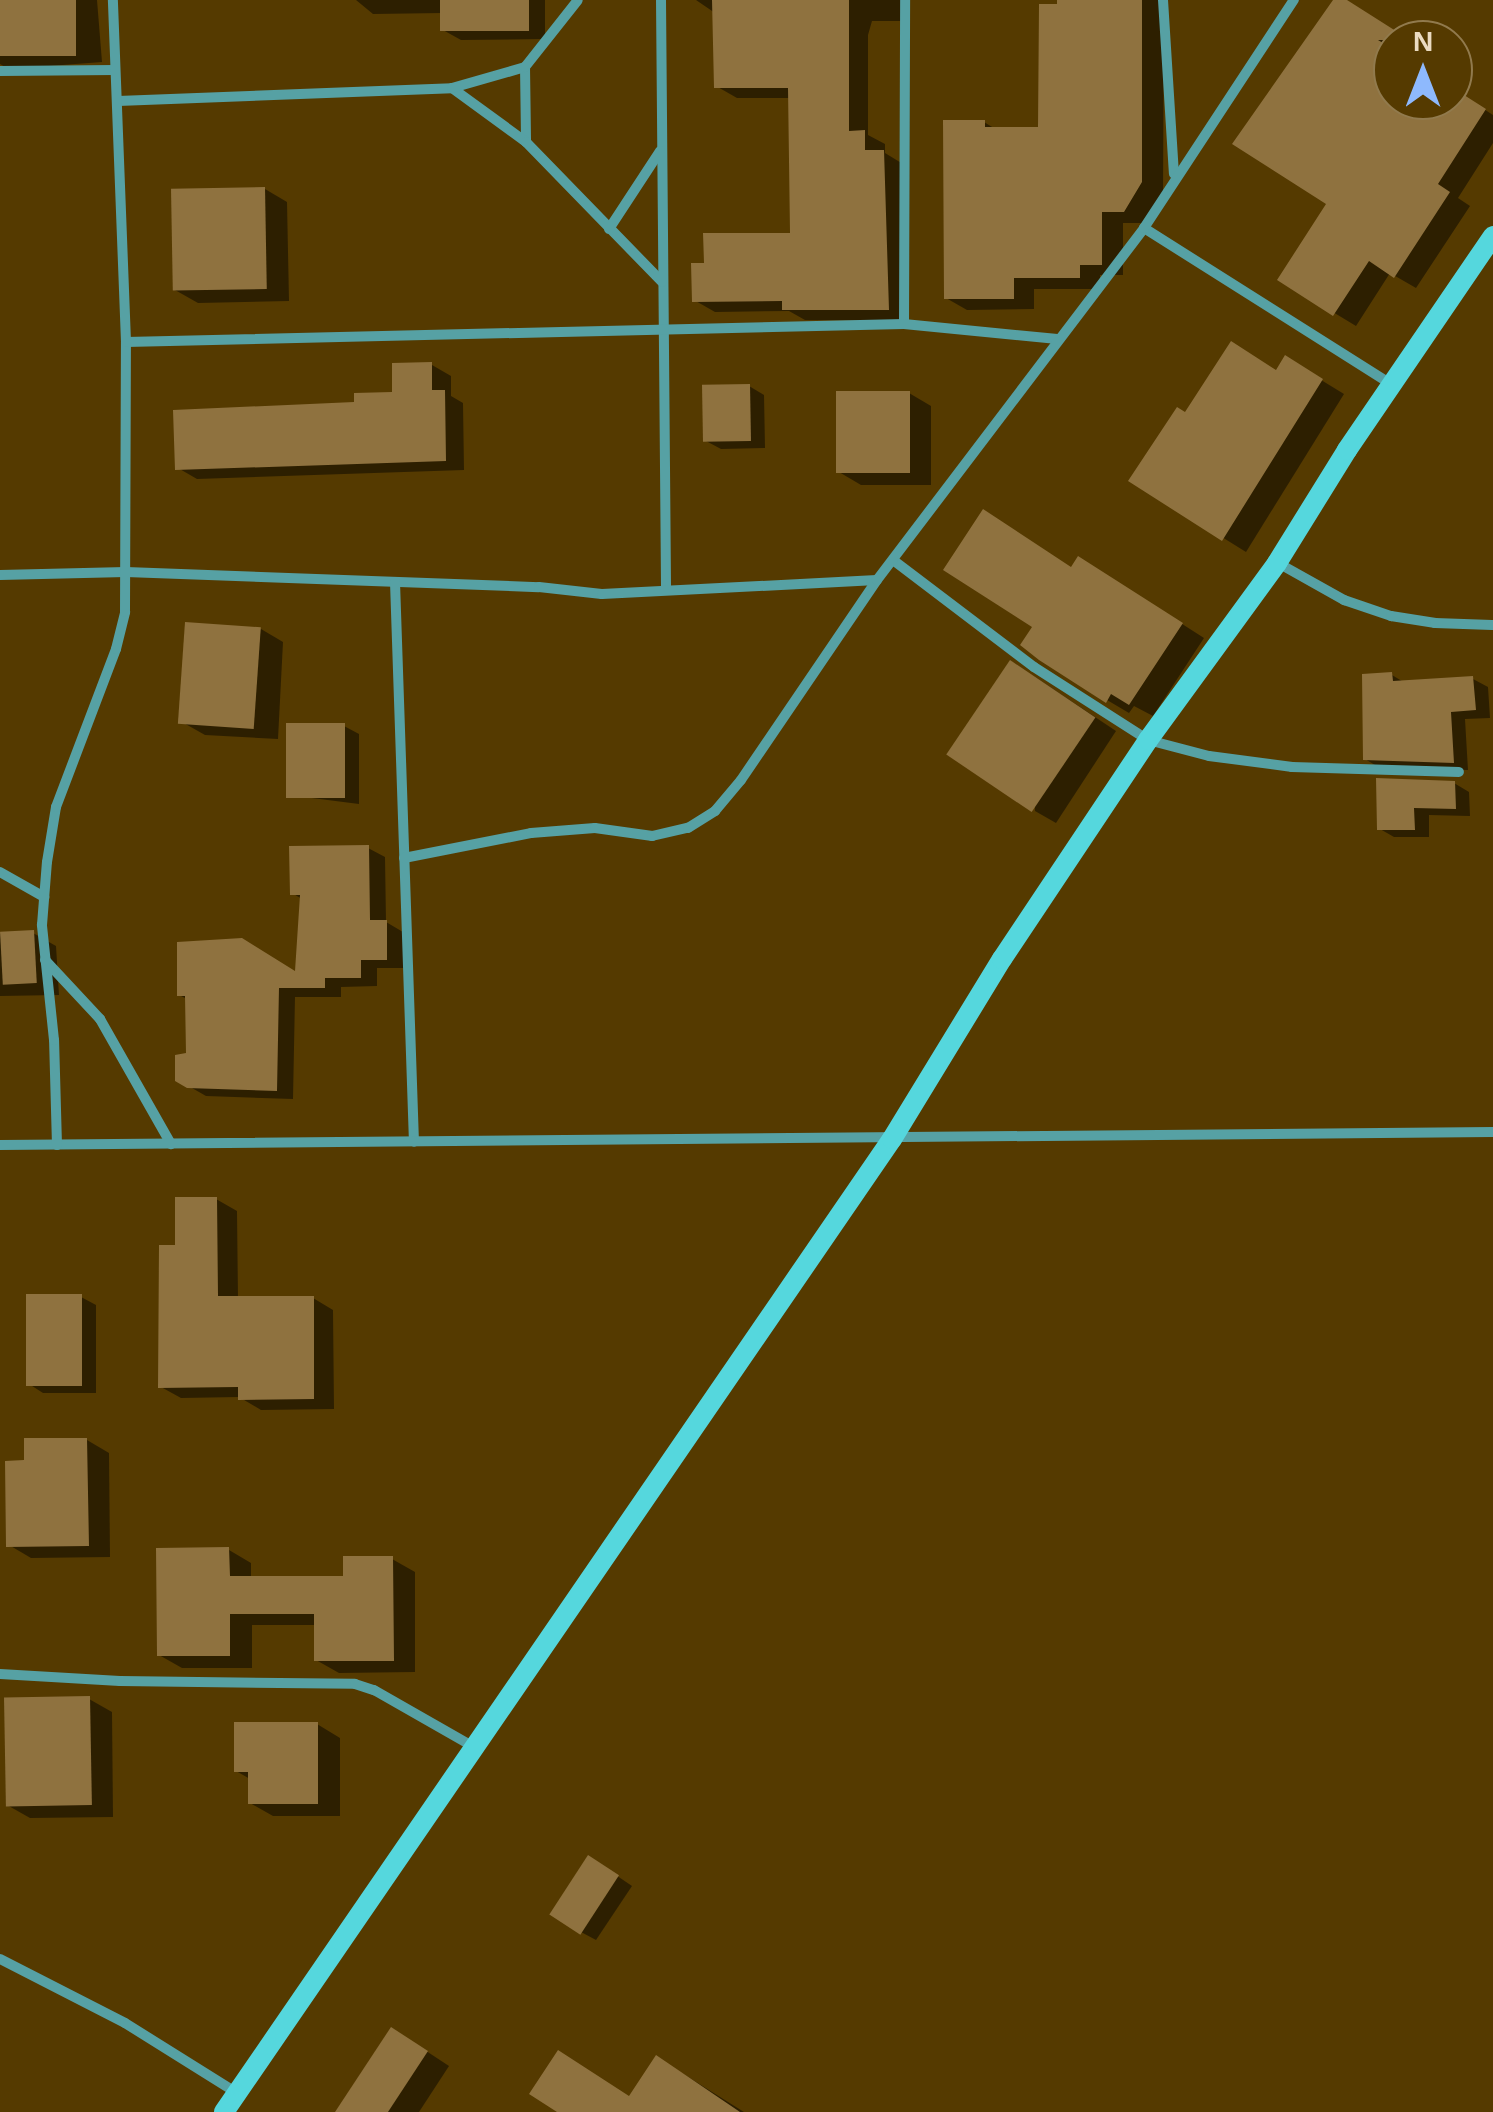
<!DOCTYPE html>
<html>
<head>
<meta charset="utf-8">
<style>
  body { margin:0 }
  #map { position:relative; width:1493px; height:2112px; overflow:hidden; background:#553a00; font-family:Helvetica,sans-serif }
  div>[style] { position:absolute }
  .shadow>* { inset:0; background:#0007 }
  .building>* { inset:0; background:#8f723f; transform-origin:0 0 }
  .street>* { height:10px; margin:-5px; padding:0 5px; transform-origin:5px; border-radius:5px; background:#56a1a4 }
  .secondary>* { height:20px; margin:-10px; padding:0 10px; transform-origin:10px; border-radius:10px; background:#55d7dd }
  span { translate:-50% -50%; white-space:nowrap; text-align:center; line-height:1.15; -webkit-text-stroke:9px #553a00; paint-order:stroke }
  .north { position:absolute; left:1373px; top:20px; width:100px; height:100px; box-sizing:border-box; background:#553a00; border:2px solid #917a4d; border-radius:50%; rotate:0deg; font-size:28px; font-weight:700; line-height:40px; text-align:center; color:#ebdbc1 }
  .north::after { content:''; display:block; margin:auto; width:35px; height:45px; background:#8eb9fd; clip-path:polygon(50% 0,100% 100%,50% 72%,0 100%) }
</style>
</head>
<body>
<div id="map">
  <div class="shadow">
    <i style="clip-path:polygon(0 0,97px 0,102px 62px,9px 69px,0 64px)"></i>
    <i style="clip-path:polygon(356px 0,545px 0,545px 39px,461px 40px,443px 30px,443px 13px,373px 14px)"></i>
    <i style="clip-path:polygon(696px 0,907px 0,907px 21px,872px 21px,868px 35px,868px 135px,885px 144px,885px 153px,903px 164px,908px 320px,805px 320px,789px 311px,715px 312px,694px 300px,706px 265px,793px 236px,790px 98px,737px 98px,716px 86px,715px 13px)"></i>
    <i style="clip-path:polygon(1060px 0,1164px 0,1163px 195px,1145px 223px,1123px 223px,1123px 275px,1100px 275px,1100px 289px,1034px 289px,1034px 309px,967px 310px,946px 298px,984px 122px,997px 130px,1040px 130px)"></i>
    <i style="clip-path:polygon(1336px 0,1344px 0,1407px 40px,1393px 40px,1393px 100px,1453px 100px,1453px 89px,1493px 115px,1493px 143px,1458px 198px,1470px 206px,1416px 288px,1390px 273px,1356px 326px,1280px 280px,1329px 203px)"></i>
    <i style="clip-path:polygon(265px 189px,287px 202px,289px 301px,198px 303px,175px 290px)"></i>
    <i style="clip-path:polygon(432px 365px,451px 376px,451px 396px,463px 403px,464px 470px,197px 479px,178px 468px,395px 394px)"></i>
    <i style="clip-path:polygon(1277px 372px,1308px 372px,1344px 394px,1246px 552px,1132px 481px,1186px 415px)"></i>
    <i style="clip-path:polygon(749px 386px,764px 395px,765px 448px,721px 449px,706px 441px)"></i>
    <i style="clip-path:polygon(909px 393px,931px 406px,931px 485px,861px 485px,839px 472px)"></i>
    <i style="clip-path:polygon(1073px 569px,1101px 572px,1204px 638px,1153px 716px,1134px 706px,1129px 713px,1107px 700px,1035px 626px)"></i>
    <i style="clip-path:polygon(261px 629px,283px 642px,278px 739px,205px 735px,182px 722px)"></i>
    <i style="clip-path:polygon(1032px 675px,1116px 731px,1056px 823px,1035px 811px)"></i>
    <i style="clip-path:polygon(1392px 675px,1405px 683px,1473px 679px,1488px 687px,1490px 718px,1465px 719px,1468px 770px,1380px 768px,1365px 759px)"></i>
    <i style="clip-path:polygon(344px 726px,359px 734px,359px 804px,304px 797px,289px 789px)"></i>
    <i style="clip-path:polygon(1454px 783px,1469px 792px,1470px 816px,1429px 815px,1429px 837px,1394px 837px,1380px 829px)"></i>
    <i style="clip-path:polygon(368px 848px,385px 857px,386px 922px,403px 932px,403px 968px,377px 968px,377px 986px,341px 987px,341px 997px,295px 997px,293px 1099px,206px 1096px,178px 1080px,188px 1055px,187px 999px,179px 995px,297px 975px,302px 899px,292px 893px)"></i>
    <i style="clip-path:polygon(33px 933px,56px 946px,59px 995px,0 996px,0 934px)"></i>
    <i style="clip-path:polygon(216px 1199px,237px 1211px,238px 1298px,313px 1298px,333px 1310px,334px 1409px,261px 1410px,239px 1397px,181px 1398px,161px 1387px,178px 1248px)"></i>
    <i style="clip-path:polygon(81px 1297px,96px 1305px,96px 1393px,43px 1393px,29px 1384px)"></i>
    <i style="clip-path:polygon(87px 1440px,109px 1453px,110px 1557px,31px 1558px,9px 1545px,27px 1463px)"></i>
    <i style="clip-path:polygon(229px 1550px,251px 1563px,251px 1579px,346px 1579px,392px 1559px,415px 1572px,415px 1672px,339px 1673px,316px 1660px,316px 1625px,252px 1625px,252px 1668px,182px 1668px,159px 1655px)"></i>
    <i style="clip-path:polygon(89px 1699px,112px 1712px,113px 1817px,30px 1818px,7px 1805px)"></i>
    <i style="clip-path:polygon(317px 1724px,340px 1738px,340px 1816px,273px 1816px,250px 1803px,250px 1779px,236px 1771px)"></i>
    <i style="clip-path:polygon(604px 1867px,632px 1886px,596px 1940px,581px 1932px)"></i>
    <i style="clip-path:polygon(414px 2043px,449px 2066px,419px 2112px,338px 2112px)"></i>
    <i style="clip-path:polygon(677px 2070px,744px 2112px,560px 2112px,630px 2098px)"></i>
  </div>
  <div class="building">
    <i style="left:0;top:0;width:76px;height:56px"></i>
    <i style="left:440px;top:0;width:89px;height:31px"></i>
    <i style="clip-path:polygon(712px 0,849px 0,849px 131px,865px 130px,865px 150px,884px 150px,889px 310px,782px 310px,782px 301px,692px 302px,691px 263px,704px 263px,703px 233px,790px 233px,788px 88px,714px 88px)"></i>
    <i style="clip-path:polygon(1057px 0,1142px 0,1142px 182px,1124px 212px,1102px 212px,1102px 265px,1080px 265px,1080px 278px,1014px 278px,1014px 299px,944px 299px,943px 120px,985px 120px,985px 127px,1038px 127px,1039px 4px,1057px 4px)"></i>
    <i style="clip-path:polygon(1333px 0,1347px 0,1410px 40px,1378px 40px,1393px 49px,1393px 100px,1453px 100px,1453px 88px,1486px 109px,1438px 184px,1450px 192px,1394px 278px,1369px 261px,1333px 316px,1277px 280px,1326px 204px,1232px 144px)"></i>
    <i style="left:265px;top:187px;width:102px;height:94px;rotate:89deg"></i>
    <i style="clip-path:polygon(1231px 341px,1276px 370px,1285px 355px,1323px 379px,1222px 541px,1128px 481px,1177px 407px,1185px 412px)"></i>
    <i style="clip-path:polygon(432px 362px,432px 390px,445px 390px,446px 461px,175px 470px,173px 410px,354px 402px,354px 393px,392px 392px,392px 363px)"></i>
    <i style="left:750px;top:384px;width:57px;height:48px;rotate:89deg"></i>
    <i style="left:836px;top:391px;width:74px;height:82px"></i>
    <i style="clip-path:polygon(983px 509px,1071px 567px,1078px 556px,1183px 623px,1129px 705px,1111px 694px,1106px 703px,1039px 660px,1020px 645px,1032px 627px,943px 570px)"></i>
    <i style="left:185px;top:622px;width:76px;height:102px;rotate:4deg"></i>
    <i style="left:1010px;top:660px;width:103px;height:114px;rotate:34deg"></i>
    <i style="clip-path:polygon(1392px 672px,1393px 681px,1473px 676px,1476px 710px,1451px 712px,1454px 763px,1363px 760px,1362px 674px)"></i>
    <i style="left:345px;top:723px;width:75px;height:59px;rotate:90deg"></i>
    <i style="clip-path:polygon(1376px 778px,1455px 781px,1456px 809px,1414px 808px,1415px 830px,1377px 830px)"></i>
    <i style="clip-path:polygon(369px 845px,370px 920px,387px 920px,387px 960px,361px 960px,361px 978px,325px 978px,325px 988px,279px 988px,277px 1091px,187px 1088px,175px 1081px,175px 1055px,186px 1053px,185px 996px,177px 996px,177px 942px,242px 938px,295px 971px,300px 895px,290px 895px,289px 846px)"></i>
    <i style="left:34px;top:930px;width:53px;height:34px;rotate:87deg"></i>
    <i style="clip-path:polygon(175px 1197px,217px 1197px,218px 1296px,314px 1296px,314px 1399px,238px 1400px,238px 1387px,158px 1388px,159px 1245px,175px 1245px)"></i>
    <i style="left:26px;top:1294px;width:56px;height:92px"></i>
    <i style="clip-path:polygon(24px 1438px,87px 1438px,89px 1546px,6px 1547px,5px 1461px,24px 1460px)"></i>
    <i style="clip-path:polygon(229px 1547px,230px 1576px,343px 1576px,343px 1556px,393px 1556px,394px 1661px,314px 1661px,314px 1614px,230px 1614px,230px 1656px,157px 1656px,156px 1548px)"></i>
    <i style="left:90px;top:1696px;width:109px;height:86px;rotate:89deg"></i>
    <i style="clip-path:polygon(234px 1722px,318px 1722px,318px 1804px,248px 1804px,248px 1772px,234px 1772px)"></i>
    <i style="left:588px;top:1855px;width:37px;height:71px;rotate:33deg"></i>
    <i style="clip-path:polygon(391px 2027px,428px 2051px,388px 2112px,335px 2112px)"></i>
    <i style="clip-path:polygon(558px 2050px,629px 2096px,656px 2055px,740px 2112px,557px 2112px,529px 2094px)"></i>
  </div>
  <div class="street">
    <i style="left:661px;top:0;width:588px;rotate:89.51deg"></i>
    <i style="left:1163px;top:0;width:174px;rotate:86.4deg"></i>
    <i style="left:525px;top:67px;width:75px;rotate:89.2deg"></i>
    <i style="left:0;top:71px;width:115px;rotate:-0.5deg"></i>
    <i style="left:452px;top:88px;width:92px;rotate:36.1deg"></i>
    <i style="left:526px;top:142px;width:195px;rotate:45.8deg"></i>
    <i style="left:118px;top:101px;width:334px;rotate:-2.2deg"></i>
    <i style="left:452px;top:88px;width:76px;rotate:-16deg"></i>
    <i style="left:525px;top:67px;width:85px;rotate:-51.7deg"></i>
    <i style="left:1144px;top:228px;width:292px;rotate:32.3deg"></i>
    <i style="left:609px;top:229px;width:93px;rotate:-56.8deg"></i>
    <i style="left:904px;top:324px;width:324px;rotate:-89.8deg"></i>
    <i style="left:126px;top:342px;width:778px;rotate:-1.33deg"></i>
    <i style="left:904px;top:324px;width:154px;rotate:5.6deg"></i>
    <i style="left:893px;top:560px;width:177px;rotate:37.2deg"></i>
    <i style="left:1034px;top:667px;width:135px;rotate:32.6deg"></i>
    <i style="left:1148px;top:740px;width:63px;rotate:14.7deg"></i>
    <i style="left:1209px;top:756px;width:84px;rotate:7.5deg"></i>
    <i style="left:1292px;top:767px;width:167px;rotate:1.7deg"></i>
    <i style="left:1278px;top:563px;width:76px;rotate:29.3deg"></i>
    <i style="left:1344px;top:600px;width:50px;rotate:18.8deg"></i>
    <i style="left:1391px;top:616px;width:45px;rotate:9deg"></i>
    <i style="left:1435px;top:623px;width:57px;rotate:2deg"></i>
    <i style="left:0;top:575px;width:126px;rotate:-1.4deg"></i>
    <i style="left:126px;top:572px;width:413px;rotate:2.1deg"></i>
    <i style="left:539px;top:587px;width:63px;rotate:6.3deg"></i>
    <i style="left:602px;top:594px;width:275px;rotate:-2.9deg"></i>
    <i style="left:395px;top:582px;width:560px;rotate:88.06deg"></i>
    <i style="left:404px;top:858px;width:129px;rotate:-11.1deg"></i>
    <i style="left:531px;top:833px;width:64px;rotate:-4.5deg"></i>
    <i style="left:595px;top:828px;width:58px;rotate:8deg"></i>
    <i style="left:652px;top:836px;width:37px;rotate:-13deg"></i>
    <i style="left:688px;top:828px;width:32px;rotate:-32deg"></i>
    <i style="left:715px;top:811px;width:40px;rotate:-50deg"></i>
    <i style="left:741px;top:780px;width:242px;rotate:-55.8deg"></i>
    <i style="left:877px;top:580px;width:442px;rotate:-52.8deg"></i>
    <i style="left:1144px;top:228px;width:273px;rotate:-56.7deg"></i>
    <i style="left:0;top:872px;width:51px;rotate:29.6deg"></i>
    <i style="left:45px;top:960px;width:81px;rotate:47deg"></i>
    <i style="left:100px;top:1019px;width:144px;rotate:60.4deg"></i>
    <i style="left:0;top:1145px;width:1493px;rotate:-0.5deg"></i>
    <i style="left:57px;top:1145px;width:105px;rotate:-91.6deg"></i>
    <i style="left:54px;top:1040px;width:116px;rotate:-96deg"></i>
    <i style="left:42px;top:925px;width:63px;rotate:-85.5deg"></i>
    <i style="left:47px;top:862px;width:56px;rotate:-80.7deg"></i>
    <i style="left:56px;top:807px;width:169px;rotate:-69.2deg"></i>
    <i style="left:116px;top:649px;width:38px;rotate:-76deg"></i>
    <i style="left:125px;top:612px;width:270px;rotate:-89.8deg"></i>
    <i style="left:126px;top:342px;width:342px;rotate:-92.2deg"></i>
    <i style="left:0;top:1674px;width:120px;rotate:3.3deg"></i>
    <i style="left:120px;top:1681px;width:235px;rotate:0.7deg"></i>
    <i style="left:355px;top:1684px;width:20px;rotate:18deg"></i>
    <i style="left:374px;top:1690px;width:115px;rotate:29.7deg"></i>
    <i style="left:0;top:1959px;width:140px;rotate:27.1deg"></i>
    <i style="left:125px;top:2023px;width:132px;rotate:32deg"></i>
  </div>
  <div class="secondary">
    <i style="left:224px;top:2112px;width:1180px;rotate:-55.53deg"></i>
    <i style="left:892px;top:1139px;width:211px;rotate:-58.6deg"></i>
    <i style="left:1002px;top:959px;width:263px;rotate:-56.3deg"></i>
    <i style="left:1148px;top:740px;width:219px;rotate:-53.9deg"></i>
    <i style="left:1277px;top:563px;width:133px;rotate:-58.2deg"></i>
    <i style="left:1347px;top:450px;width:259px;rotate:-55.7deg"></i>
  </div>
  <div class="north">N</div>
</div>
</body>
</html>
